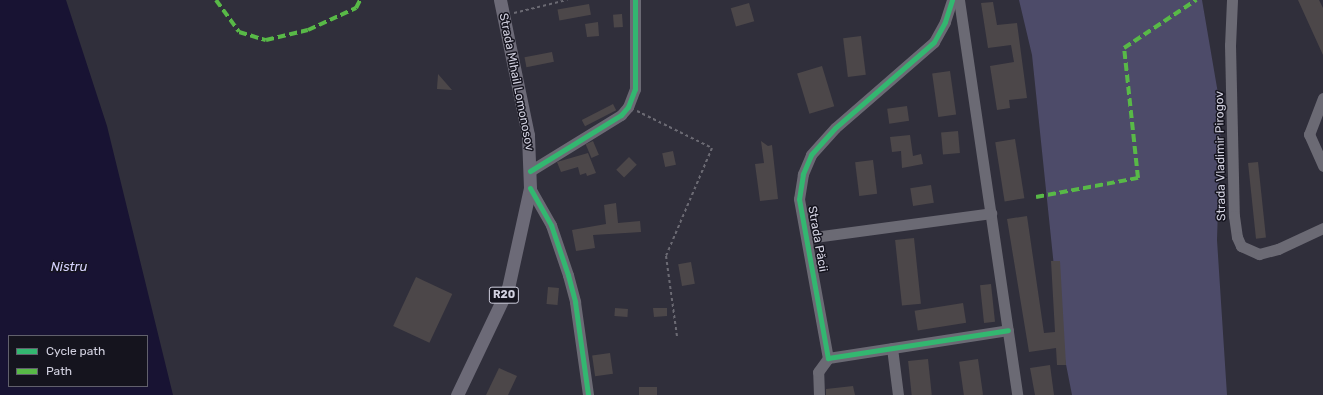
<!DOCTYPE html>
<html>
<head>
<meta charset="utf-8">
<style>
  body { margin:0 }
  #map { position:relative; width:1323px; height:395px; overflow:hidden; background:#302f3b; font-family:Rubik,sans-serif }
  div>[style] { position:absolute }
  .green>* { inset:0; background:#4d4b69 }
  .water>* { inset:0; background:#181333 }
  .building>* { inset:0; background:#4c4749; transform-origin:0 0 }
  .path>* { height:2px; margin-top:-1px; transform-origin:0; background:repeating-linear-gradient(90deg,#6b6a73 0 3px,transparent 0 6px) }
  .minor>* { height:11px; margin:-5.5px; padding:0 5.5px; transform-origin:5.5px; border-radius:5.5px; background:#6b6a74 }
  .major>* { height:13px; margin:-6.5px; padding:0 6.5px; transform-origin:6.5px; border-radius:6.5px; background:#6c6a77 }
  .quiet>* { height:4px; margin-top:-2px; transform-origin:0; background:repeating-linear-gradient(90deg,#58b947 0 8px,transparent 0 12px) }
  .cycleway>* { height:5px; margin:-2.5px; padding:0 2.5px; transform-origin:2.5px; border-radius:2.5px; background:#33b770 }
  span { translate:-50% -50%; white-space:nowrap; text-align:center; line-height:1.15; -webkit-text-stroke:3px #15141e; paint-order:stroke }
  .shield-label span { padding:1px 3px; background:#15141e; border:1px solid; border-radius:3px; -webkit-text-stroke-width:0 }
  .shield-label { font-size:11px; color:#d2d1e0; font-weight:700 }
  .street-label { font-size:12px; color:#d2d1e0 }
  .water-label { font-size:13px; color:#d6d3fd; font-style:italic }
  .legend { position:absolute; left:8px; top:335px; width:140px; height:52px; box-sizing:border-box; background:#15141e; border:1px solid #61606c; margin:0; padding:5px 7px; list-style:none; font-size:12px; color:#d2d1e0 }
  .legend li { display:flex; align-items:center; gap:8px; height:20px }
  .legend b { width:20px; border:1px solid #61606c }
</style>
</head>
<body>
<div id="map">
  <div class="green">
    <i style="clip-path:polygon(1019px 0,1202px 0,1221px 111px,1217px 240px,1227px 395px,1072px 395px,1062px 344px,1032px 55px)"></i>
  </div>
  <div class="water">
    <i style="clip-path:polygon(evenodd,0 0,66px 0,107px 126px,173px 395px,0 395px,0 0,9px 336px,147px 336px,147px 386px,9px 386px,9px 336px)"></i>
  </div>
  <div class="building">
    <i style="clip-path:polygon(1298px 0,1319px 0,1323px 8px,1323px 55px)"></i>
    <i style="clip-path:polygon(993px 2px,997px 25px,1017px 23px,1027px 98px,1009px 100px,1010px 108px,997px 110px,990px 66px,1014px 62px,1011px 45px,988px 48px,981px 3px)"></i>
    <i style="left:749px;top:3px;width:19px;height:19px;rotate:74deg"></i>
    <i style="left:589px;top:4px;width:11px;height:32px;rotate:80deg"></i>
    <i style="left:622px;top:14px;width:13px;height:9px;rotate:86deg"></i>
    <i style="clip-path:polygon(598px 22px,599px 36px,587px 37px,585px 24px)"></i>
    <i style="left:861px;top:36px;width:39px;height:18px;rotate:83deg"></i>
    <i style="left:552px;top:52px;width:10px;height:28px;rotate:79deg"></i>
    <i style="left:822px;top:66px;width:42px;height:26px;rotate:73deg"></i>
    <i style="left:950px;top:71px;width:44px;height:18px;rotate:82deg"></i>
    <i style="clip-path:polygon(438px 74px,452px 90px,437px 89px)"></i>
    <i style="left:613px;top:104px;width:7px;height:35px;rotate:63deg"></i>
    <i style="left:907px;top:106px;width:15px;height:20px;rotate:82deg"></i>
    <i style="left:958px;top:131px;width:22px;height:17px;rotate:85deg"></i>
    <i style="clip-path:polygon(910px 135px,913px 156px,921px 154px,923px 164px,902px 168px,901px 151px,892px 152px,890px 137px)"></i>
    <i style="left:1015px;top:139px;width:60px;height:20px;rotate:81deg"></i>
    <i style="left:593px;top:141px;width:15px;height:8px;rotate:67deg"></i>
    <i style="clip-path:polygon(761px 141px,768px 146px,772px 145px,778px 199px,760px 201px,755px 164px,764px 163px)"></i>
    <i style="left:673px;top:151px;width:14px;height:11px;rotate:78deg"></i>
    <i style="clip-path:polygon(588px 153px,596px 173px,587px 176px,586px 173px,580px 175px,578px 167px,561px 172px,557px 162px)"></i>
    <i style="left:629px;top:157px;width:11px;height:18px;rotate:45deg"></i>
    <i style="left:873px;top:160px;width:34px;height:18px;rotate:83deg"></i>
    <i style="left:1258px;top:162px;width:76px;height:10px;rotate:84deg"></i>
    <i style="left:931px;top:185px;width:18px;height:21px;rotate:81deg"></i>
    <i style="clip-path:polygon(616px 203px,618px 223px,640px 221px,641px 232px,593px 235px,595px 248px,576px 251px,572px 230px,606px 224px,604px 205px)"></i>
    <i style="clip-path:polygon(1027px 216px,1044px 333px,1055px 332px,1051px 261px,1060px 261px,1066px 365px,1057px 365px,1056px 348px,1029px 352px,1007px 219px)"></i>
    <i style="left:914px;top:238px;width:66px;height:19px;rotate:84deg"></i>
    <i style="left:691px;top:262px;width:22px;height:13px;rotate:80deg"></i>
    <i style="left:416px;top:277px;width:40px;height:54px;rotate:25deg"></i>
    <i style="left:991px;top:284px;width:38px;height:11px;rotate:84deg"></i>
    <i style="left:548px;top:287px;width:11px;height:17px;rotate:5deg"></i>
    <i style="left:963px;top:303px;width:20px;height:49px;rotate:81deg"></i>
    <i style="left:615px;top:308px;width:13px;height:8px;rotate:4deg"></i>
    <i style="clip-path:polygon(653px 308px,667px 308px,667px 316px,654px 317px)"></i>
    <i style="left:610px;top:353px;width:21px;height:18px;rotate:82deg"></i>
    <i style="left:928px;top:359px;width:36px;height:20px;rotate:84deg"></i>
    <i style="left:978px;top:359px;width:36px;height:19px;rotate:82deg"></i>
    <i style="clip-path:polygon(1050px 365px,1054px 395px,1035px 395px,1030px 368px)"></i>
    <i style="clip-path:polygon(499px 368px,517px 376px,508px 395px,486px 395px)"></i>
    <i style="clip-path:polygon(853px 386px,855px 395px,826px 395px,826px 389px)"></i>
    <i style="left:639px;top:387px;width:18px;height:8px"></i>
  </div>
  <div class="path">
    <i style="left:514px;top:13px;width:55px;rotate:-13.8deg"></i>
    <i style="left:637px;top:111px;width:84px;rotate:26.3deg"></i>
    <i style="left:712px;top:148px;width:117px;rotate:113.1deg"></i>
    <i style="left:666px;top:256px;width:81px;rotate:82.2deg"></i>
  </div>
  <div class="minor">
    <i style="left:952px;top:0;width:23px;rotate:108deg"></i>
    <i style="left:945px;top:22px;width:23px;rotate:119deg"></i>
    <i style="left:934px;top:42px;width:131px;rotate:139deg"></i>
    <i style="left:835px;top:128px;width:36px;rotate:132deg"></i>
    <i style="left:811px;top:155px;width:21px;rotate:113deg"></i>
    <i style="left:803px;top:174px;width:25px;rotate:99deg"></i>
    <i style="left:799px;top:199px;width:162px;rotate:79.7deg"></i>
    <i style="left:828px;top:358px;width:182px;rotate:-8.8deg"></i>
    <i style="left:959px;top:0;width:399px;rotate:81.6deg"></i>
    <i style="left:1232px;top:0;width:45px;rotate:92.5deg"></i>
    <i style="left:1230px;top:45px;width:171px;rotate:88.7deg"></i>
    <i style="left:1234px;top:216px;width:21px;rotate:82deg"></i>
    <i style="left:1237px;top:237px;width:10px;rotate:66deg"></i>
    <i style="left:1241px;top:246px;width:20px;rotate:24deg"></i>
    <i style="left:1259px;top:254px;width:20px;rotate:-15deg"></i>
    <i style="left:1278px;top:249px;width:50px;rotate:-25deg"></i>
    <i style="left:1323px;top:98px;width:39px;rotate:111deg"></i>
    <i style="left:1309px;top:134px;width:35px;rotate:66deg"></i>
    <i style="left:530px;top:171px;width:107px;rotate:-31.6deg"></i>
    <i style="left:621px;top:115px;width:11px;rotate:-49deg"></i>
    <i style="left:628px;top:107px;width:19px;rotate:-69deg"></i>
    <i style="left:635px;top:89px;width:89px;rotate:-90deg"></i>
    <i style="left:530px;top:188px;width:43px;rotate:60.4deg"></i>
    <i style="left:551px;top:225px;width:53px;rotate:71.2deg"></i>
    <i style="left:568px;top:275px;width:28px;rotate:75deg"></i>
    <i style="left:575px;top:302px;width:94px;rotate:82deg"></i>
    <i style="left:807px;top:238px;width:186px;rotate:-7.7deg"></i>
    <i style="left:892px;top:348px;width:47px;rotate:82.7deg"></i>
    <i style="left:819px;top:395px;width:23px;rotate:-92deg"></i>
    <i style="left:818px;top:372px;width:17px;rotate:-54deg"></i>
  </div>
  <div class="major">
    <i style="left:457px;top:395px;width:119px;rotate:-64.5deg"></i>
    <i style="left:508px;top:288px;width:102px;rotate:-77.6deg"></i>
    <i style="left:530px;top:188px;width:53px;rotate:-92.2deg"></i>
    <i style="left:528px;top:135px;width:138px;rotate:-101.7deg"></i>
  </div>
  <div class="quiet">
    <i style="left:216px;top:0;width:39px;rotate:54deg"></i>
    <i style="left:239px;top:32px;width:28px;rotate:17deg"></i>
    <i style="left:266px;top:40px;width:43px;rotate:-13.4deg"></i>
    <i style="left:308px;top:30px;width:53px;rotate:-24.6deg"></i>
    <i style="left:356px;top:8px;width:9px;rotate:-63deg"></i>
    <i style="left:1036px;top:197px;width:104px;rotate:-10.6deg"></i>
    <i style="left:1138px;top:178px;width:131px;rotate:-96.1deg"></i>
    <i style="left:1124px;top:48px;width:87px;rotate:-33.7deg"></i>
  </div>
  <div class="cycleway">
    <i style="left:952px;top:0;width:23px;rotate:108deg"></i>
    <i style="left:945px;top:22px;width:23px;rotate:119deg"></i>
    <i style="left:934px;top:42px;width:131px;rotate:139deg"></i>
    <i style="left:835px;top:128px;width:36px;rotate:132deg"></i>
    <i style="left:811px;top:155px;width:21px;rotate:113deg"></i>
    <i style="left:803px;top:174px;width:25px;rotate:99deg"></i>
    <i style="left:799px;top:199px;width:162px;rotate:79.7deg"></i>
    <i style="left:828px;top:358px;width:182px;rotate:-8.8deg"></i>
    <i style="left:530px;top:171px;width:107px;rotate:-31.6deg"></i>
    <i style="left:621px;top:115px;width:11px;rotate:-49deg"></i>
    <i style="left:628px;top:107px;width:19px;rotate:-69deg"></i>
    <i style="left:635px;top:89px;width:89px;rotate:-90deg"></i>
    <i style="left:530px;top:188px;width:43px;rotate:60.4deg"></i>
    <i style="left:551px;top:225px;width:53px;rotate:71.2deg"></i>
    <i style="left:568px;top:275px;width:28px;rotate:75deg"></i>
    <i style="left:575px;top:302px;width:94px;rotate:82deg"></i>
  </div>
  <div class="shield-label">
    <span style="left:504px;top:295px">R20</span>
  </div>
  <div class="street-label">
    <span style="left:516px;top:82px;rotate:79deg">Strada Mihail Lomonosov</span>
    <span style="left:1221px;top:156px;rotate:-91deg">Strada Vladimir Pirogov</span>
    <span style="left:817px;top:239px;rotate:80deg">Strada Păcii</span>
  </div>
  <div class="water-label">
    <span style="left:69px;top:267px">Nistru</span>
  </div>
  <ul class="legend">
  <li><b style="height:5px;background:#33b770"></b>Cycle path</li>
  <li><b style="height:5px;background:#58b947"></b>Path</li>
  </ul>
</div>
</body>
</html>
